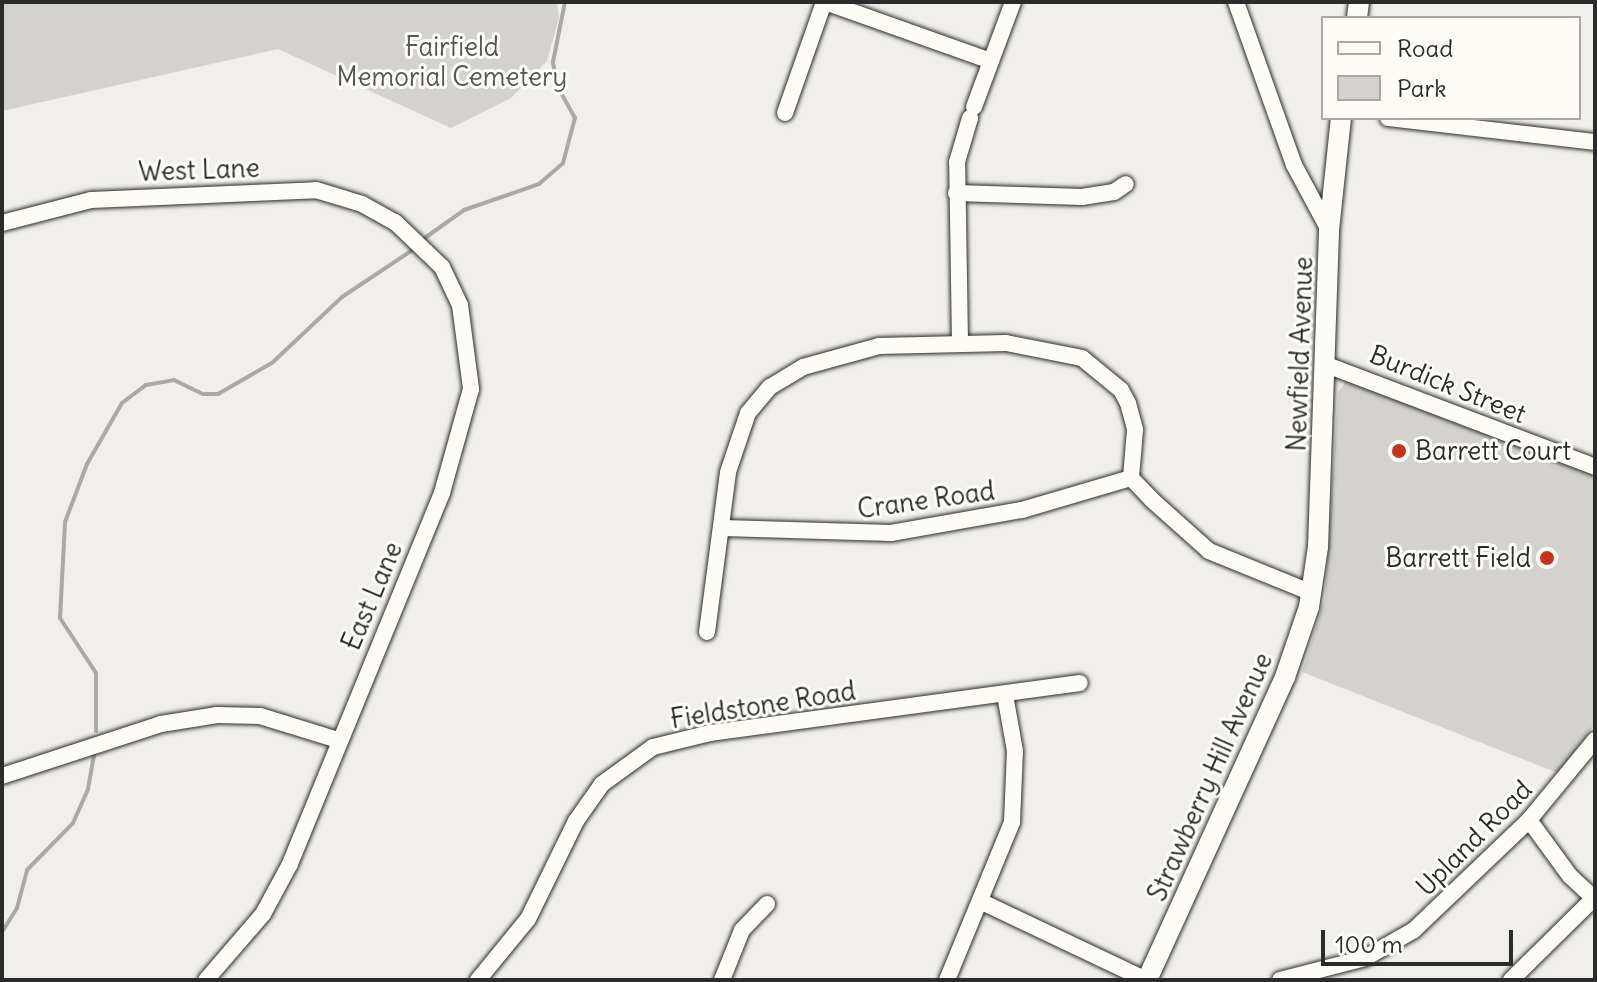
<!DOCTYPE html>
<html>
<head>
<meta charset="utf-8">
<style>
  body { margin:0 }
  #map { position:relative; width:1597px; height:982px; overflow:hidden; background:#f0efeb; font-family:Delius,sans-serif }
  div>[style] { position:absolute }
  .green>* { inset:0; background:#d3d2cf }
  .stream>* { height:4px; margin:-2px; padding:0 2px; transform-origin:2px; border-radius:2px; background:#aaa9a7 }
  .roads { filter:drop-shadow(0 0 2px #2b2b2b) drop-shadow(0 0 2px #2b2b2b) }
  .minor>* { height:16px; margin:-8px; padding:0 8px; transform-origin:8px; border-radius:8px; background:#fdfcf7 }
  .major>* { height:20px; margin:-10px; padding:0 10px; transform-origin:10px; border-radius:10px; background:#fdfcf7 }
  .dots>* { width:22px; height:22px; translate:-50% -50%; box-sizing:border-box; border:4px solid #fdfcf7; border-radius:50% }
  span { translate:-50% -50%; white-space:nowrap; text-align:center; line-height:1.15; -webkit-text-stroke:6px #fdfcf7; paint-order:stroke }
  .park-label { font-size:26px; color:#555554 }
  .street-label { font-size:26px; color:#2b2b2b }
  .poi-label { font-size:26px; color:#2b2b2b }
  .left { translate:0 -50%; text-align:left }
  .right { translate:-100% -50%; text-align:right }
  .frame { position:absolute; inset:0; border:4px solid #2b2b2b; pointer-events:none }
  .legend { position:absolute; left:1321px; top:16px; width:260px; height:104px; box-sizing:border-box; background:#fdfcf7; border:2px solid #a9a8a5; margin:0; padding:10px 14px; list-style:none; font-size:24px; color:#2b2b2b }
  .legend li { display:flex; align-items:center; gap:16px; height:40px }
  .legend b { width:40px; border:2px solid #a9a8a5 }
  .scale { position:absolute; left:1321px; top:930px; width:192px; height:36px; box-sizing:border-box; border:4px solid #2b2b2b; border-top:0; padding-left:10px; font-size:24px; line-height:28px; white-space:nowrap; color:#2b2b2b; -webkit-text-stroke:6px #fdfcf7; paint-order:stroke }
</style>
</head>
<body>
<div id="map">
  <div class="green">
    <i style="clip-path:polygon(2px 2px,557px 2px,559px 18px,547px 61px,511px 98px,451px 128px,278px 49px,2px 111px)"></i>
    <i style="clip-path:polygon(1347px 380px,1595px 476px,1595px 724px,1558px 773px,1302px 672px,1325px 598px,1338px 392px)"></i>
  </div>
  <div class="stream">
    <i style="left:422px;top:240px;width:52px;rotate:-35.5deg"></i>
    <i style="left:464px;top:210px;width:79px;rotate:-19.1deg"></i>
    <i style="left:539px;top:184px;width:32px;rotate:-41deg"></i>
    <i style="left:563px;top:163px;width:47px;rotate:-75.1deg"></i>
    <i style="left:575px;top:118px;width:33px;rotate:-119deg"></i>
    <i style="left:559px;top:89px;width:28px;rotate:-103deg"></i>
    <i style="left:553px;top:62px;width:61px;rotate:-78.7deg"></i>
    <i style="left:96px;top:731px;width:58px;rotate:-90deg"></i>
    <i style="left:96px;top:673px;width:66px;rotate:-123.2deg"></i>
    <i style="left:60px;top:618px;width:96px;rotate:-87deg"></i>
    <i style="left:65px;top:522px;width:62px;rotate:-69.2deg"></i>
    <i style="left:87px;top:464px;width:70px;rotate:-60.2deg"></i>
    <i style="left:122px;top:403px;width:30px;rotate:-37deg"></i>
    <i style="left:146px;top:385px;width:28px;rotate:-10deg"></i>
    <i style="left:174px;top:380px;width:32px;rotate:26deg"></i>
    <i style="left:203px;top:394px;width:15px"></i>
    <i style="left:218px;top:394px;width:62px;rotate:-29.9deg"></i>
    <i style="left:272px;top:363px;width:96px;rotate:-43.3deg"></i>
    <i style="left:342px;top:297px;width:90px;rotate:-33.7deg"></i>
    <i style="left:2px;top:932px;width:28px;rotate:-58deg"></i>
    <i style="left:17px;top:908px;width:39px;rotate:-75deg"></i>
    <i style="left:27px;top:870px;width:66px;rotate:-45.6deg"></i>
    <i style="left:73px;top:823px;width:37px;rotate:-66deg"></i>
    <i style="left:88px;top:789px;width:36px;rotate:-80deg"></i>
  </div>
  <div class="roads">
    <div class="minor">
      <i style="left:825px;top:2px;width:176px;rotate:19.6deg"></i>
      <i style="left:1236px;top:2px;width:173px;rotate:70.4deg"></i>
      <i style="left:1294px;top:165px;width:74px;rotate:61.7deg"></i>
      <i style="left:974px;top:107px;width:112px;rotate:-69.6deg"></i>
      <i style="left:785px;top:113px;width:118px;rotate:-70.6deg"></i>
      <i style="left:1388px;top:118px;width:208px;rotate:6.6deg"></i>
      <i style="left:956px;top:193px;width:126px;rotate:1.8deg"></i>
      <i style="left:1082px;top:197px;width:32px;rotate:-9deg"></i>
      <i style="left:1114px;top:192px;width:14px;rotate:-34deg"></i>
      <i style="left:2px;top:223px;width:92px;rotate:-14.5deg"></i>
      <i style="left:91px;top:200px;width:225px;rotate:-2.5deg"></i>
      <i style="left:316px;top:190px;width:48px;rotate:16.9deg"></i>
      <i style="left:362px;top:204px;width:38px;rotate:29deg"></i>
      <i style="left:395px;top:222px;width:65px;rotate:43.8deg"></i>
      <i style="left:442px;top:267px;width:42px;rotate:64.7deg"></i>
      <i style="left:460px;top:305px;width:85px;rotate:82.5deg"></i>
      <i style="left:471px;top:389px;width:108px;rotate:105.6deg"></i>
      <i style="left:442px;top:493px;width:401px;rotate:112.3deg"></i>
      <i style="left:290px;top:864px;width:57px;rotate:118.4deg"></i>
      <i style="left:263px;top:914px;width:87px;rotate:130.8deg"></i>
      <i style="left:960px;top:343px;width:181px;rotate:-90.9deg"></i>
      <i style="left:957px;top:162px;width:46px;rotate:-73.5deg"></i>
      <i style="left:1327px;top:365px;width:287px;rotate:20.8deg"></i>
      <i style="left:723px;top:528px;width:168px;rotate:1.7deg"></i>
      <i style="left:891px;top:533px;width:133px;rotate:-10deg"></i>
      <i style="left:1022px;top:510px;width:114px;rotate:-16.4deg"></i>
      <i style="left:707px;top:632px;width:161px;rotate:-82.5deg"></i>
      <i style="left:728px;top:472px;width:62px;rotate:-71.3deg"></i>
      <i style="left:748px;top:413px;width:34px;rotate:-50deg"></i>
      <i style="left:770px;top:387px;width:39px;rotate:-31deg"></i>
      <i style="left:803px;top:367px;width:79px;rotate:-15.4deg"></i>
      <i style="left:879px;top:346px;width:127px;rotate:-1.4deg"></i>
      <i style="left:1006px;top:343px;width:77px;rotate:11.2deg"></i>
      <i style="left:1082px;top:358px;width:50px;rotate:39.4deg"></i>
      <i style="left:1121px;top:390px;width:15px;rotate:62deg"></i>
      <i style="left:1128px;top:403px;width:28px;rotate:75deg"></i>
      <i style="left:1135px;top:430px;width:48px;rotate:94.8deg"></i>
      <i style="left:1131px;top:478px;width:30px;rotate:46deg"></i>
      <i style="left:1152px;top:500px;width:76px;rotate:41.8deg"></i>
      <i style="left:1209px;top:551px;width:111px;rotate:22.2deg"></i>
      <i style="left:2px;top:776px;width:167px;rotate:-18.1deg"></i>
      <i style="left:161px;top:724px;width:57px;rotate:-9.1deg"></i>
      <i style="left:217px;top:715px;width:43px;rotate:1.3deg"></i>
      <i style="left:260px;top:716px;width:82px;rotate:17.1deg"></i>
      <i style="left:1529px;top:820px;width:69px;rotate:53.8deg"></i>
      <i style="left:1570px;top:876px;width:34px;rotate:43deg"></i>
      <i style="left:982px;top:902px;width:182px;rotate:25.4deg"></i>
      <i style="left:478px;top:980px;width:79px;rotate:-50.7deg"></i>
      <i style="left:528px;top:919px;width:109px;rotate:-63.9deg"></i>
      <i style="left:576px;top:821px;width:45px;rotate:-54.9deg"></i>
      <i style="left:602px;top:784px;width:63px;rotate:-36deg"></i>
      <i style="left:653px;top:747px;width:59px;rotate:-13.8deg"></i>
      <i style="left:710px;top:733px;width:373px;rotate:-7.7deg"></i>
      <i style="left:722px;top:980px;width:54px;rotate:-68.2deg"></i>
      <i style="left:742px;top:930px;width:36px;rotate:-46deg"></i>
      <i style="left:947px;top:980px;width:171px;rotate:-67.6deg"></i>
      <i style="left:1012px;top:822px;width:71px;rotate:-87.6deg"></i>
      <i style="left:1015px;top:751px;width:57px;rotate:-100.1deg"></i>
      <i style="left:1280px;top:980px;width:88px;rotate:-14.5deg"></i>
      <i style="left:1365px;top:958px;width:56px;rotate:-29.7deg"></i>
      <i style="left:1414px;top:930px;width:159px;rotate:-43.7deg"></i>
      <i style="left:1529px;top:820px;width:104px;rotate:-50.5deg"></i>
      <i style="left:1511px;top:980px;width:115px;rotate:-44.6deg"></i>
    </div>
    <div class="major">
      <i style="left:1357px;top:18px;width:16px;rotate:-83deg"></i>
      <i style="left:1147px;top:980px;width:333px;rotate:-65.5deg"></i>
      <i style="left:1285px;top:677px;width:74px;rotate:-71.1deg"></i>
      <i style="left:1309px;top:607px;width:61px;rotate:-81.5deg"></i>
      <i style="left:1318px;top:547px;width:317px;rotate:-88deg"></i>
      <i style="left:1329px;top:230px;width:113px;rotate:-83.9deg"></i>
    </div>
  </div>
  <div class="dots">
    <i style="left:1399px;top:451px;background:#c8321e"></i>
    <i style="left:1547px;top:558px;background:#c8321e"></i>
  </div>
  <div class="park-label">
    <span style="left:452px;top:62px">Fairfield<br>Memorial Cemetery</span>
  </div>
  <div class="street-label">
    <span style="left:199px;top:170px;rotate:-2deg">West Lane</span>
    <span style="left:1300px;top:354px;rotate:-88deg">Newfield Avenue</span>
    <span style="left:1448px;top:384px;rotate:22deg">Burdick Street</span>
    <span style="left:926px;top:500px;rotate:-8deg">Crane Road</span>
    <span style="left:372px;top:596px;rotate:-67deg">East Lane</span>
    <span style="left:763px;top:705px;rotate:-9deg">Fieldstone Road</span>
    <span style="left:1210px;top:777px;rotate:-66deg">Strawberry Hill Avenue</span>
    <span style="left:1474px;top:838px;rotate:-45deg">Upland Road</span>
  </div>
  <div class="poi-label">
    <span class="left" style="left:1415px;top:451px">Barrett Court</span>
    <span class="right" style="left:1531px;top:558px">Barrett Field</span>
  </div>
  <div class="frame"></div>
  <ul class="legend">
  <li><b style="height:10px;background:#fdfcf7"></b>Road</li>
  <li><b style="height:22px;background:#d3d2cf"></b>Park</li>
  </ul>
  <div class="scale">100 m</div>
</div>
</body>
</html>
